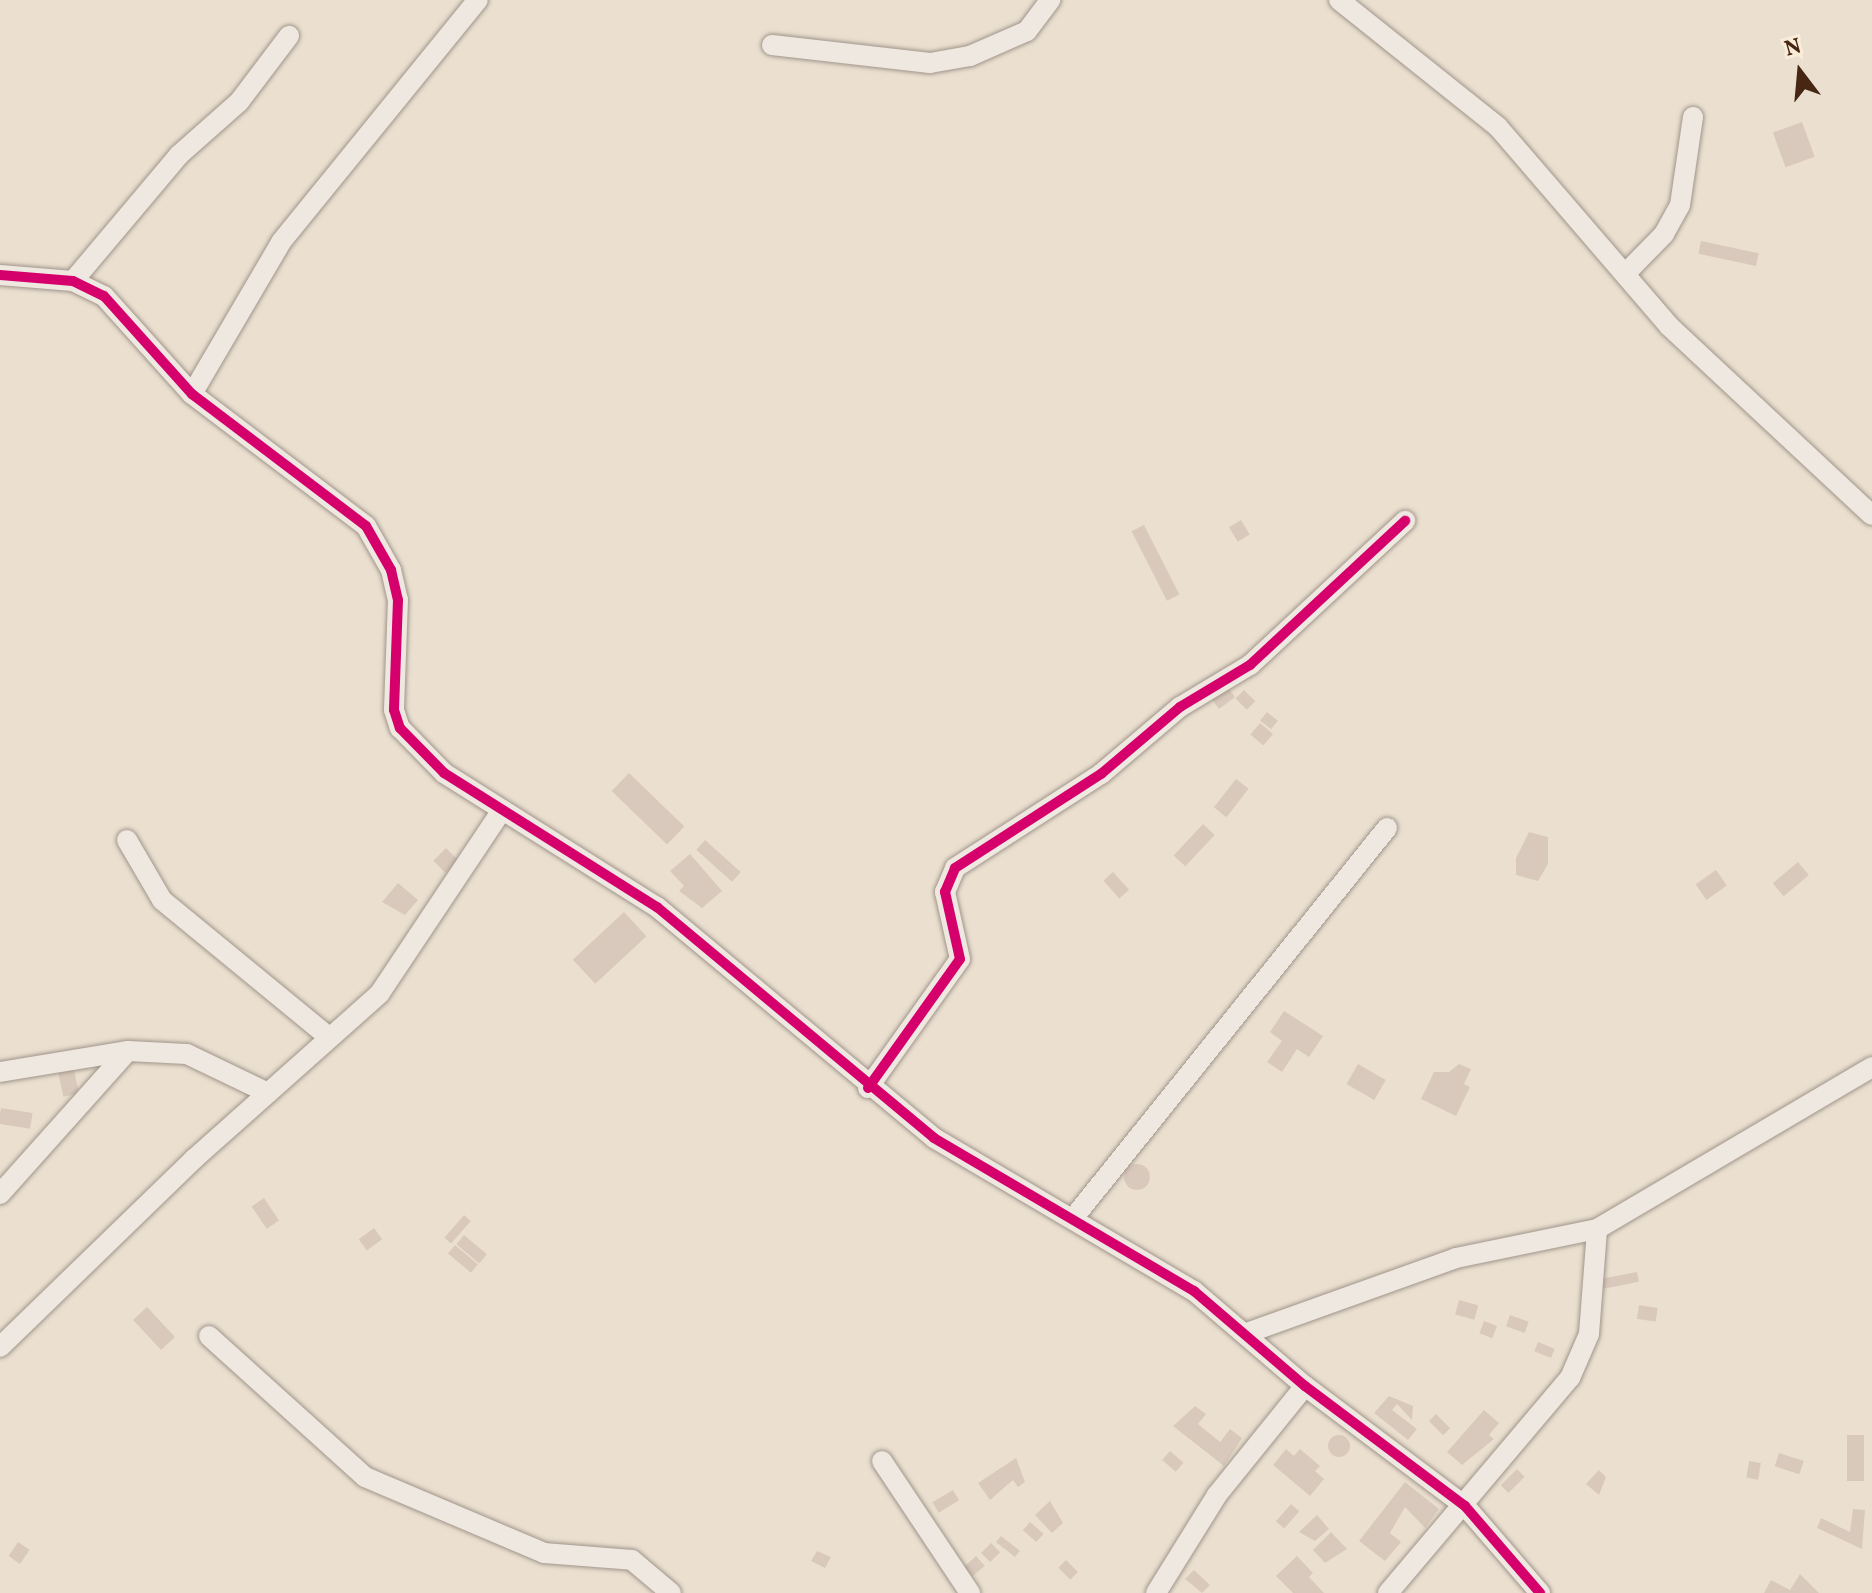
<!DOCTYPE html>
<html>
<head>
<meta charset="utf-8">
<style>
  body { margin:0 }
  #map { position:relative; width:1872px; height:1593px; overflow:hidden; background:#ebe0d0; font-family:Vollkorn,serif }
  div>[style] { position:absolute }
  .building>* { inset:0; background:#d9c9bc; transform-origin:0 0 }
  .round { border-radius:50% }
  .roads { filter:drop-shadow(0 0 2px #a0958a) drop-shadow(0 0 2px #a0958a) }
  .minor>* { height:20px; margin:-10px; padding:0 10px; transform-origin:10px; border-radius:10px; background:#eee8e0 }
  .cycleway>* { height:10px; margin:-5px; padding:0 5px; transform-origin:5px; border-radius:5px; background:#d6006c }
  span { translate:-50% -50%; white-space:nowrap; text-align:center; line-height:1.15; -webkit-text-stroke:6px #f9ecd9; paint-order:stroke }
  .north { position:absolute; left:1760px; top:32px; width:80px; height:80px; -webkit-text-stroke:6px #f9ecd9; paint-order:stroke; rotate:344deg; font-size:22px; font-weight:700; line-height:32px; text-align:center; color:#472713 }
  .north::after { content:''; display:block; margin:auto; width:28px; height:36px; background:#472713; clip-path:polygon(50% 0,100% 100%,50% 72%,0 100%) }
</style>
</head>
<body>
<div id="map">
  <div class="building">
    <i style="left:1802px;top:122px;width:37px;height:31px;rotate:70deg"></i>
    <i style="left:1701px;top:241px;width:59px;height:13px;rotate:12deg"></i>
    <i style="left:1241px;top:520px;width:17px;height:14px;rotate:59deg"></i>
    <i style="left:1144px;top:525px;width:78px;height:14px;rotate:63deg"></i>
    <i style="left:1226px;top:685px;width:15px;height:20px;rotate:53deg"></i>
    <i style="left:1244px;top:690px;width:16px;height:12px;rotate:45deg"></i>
    <i style="left:1267px;top:712px;width:14px;height:11px;rotate:39deg"></i>
    <i style="left:1260px;top:723px;width:17px;height:15px;rotate:40deg"></i>
    <i style="left:629px;top:773px;width:77px;height:25px;rotate:44deg"></i>
    <i style="left:1236px;top:779px;width:16px;height:36px;rotate:38deg"></i>
    <i style="left:1203px;top:824px;width:16px;height:43px;rotate:43deg"></i>
    <i style="clip-path:polygon(1529px 832px,1548px 837px,1548px 864px,1538px 881px,1516px 875px,1516px 858px)"></i>
    <i style="left:705px;top:840px;width:48px;height:13px;rotate:42deg"></i>
    <i style="left:446px;top:848px;width:17px;height:18px;rotate:45deg"></i>
    <i style="clip-path:polygon(690px 854px,722px 891px,702px 908px,679px 891px,684px 886px,670px 871px)"></i>
    <i style="left:1798px;top:862px;width:17px;height:33px;rotate:50deg"></i>
    <i style="left:1716px;top:870px;width:19px;height:25px;rotate:55deg"></i>
    <i style="left:1113px;top:872px;width:24px;height:13px;rotate:48deg"></i>
    <i style="clip-path:polygon(398px 883px,418px 900px,405px 915px,382px 902px)"></i>
    <i style="left:624px;top:912px;width:33px;height:70px;rotate:47deg"></i>
    <i style="clip-path:polygon(1284px 1011px,1323px 1036px,1309px 1057px,1297px 1049px,1282px 1072px,1267px 1062px,1282px 1041px,1270px 1032px)"></i>
    <i style="left:1358px;top:1064px;width:32px;height:23px;rotate:30deg"></i>
    <i style="clip-path:polygon(1459px 1064px,1471px 1069px,1464px 1084px,1470px 1087px,1456px 1116px,1421px 1099px,1434px 1072px,1449px 1072px)"></i>
    <i style="left:74px;top:1070px;width:24px;height:16px;rotate:78deg"></i>
    <i style="left:1px;top:1108px;width:32px;height:16px;rotate:9deg"></i>
    <i class="round" style="left:1124px;top:1164px;width:26px;height:26px"></i>
    <i style="left:264px;top:1198px;width:27px;height:15px;rotate:56deg"></i>
    <i style="left:464px;top:1215px;width:9px;height:30px;rotate:41deg"></i>
    <i style="left:374px;top:1228px;width:14px;height:19px;rotate:54deg"></i>
    <i style="left:464px;top:1235px;width:30px;height:12px;rotate:40deg"></i>
    <i style="left:455px;top:1245px;width:30px;height:11px;rotate:40deg"></i>
    <i style="left:1637px;top:1272px;width:10px;height:36px;rotate:79deg"></i>
    <i style="left:1459px;top:1300px;width:20px;height:15px;rotate:15deg"></i>
    <i style="left:1639px;top:1305px;width:19px;height:14px;rotate:9deg"></i>
    <i style="left:147px;top:1307px;width:41px;height:19px;rotate:47deg"></i>
    <i style="left:1510px;top:1315px;width:20px;height:12px;rotate:20deg"></i>
    <i style="left:1484px;top:1321px;width:14px;height:13px;rotate:21deg"></i>
    <i style="left:1538px;top:1342px;width:18px;height:10px;rotate:22deg"></i>
    <i style="clip-path:polygon(1389px 1396px,1413px 1406px,1412px 1420px,1397px 1404px,1392px 1410px,1417px 1429px,1408px 1440px,1374px 1413px)"></i>
    <i style="clip-path:polygon(1195px 1406px,1206px 1414px,1198px 1424px,1220px 1442px,1230px 1429px,1242px 1438px,1224px 1466px,1173px 1426px)"></i>
    <i style="clip-path:polygon(1484px 1410px,1499px 1423px,1489px 1435px,1494px 1439px,1462px 1465px,1447px 1452px)"></i>
    <i style="left:1436px;top:1414px;width:20px;height:10px;rotate:45deg"></i>
    <i style="left:1847px;top:1435px;width:17px;height:46px"></i>
    <i class="round" style="left:1328px;top:1435px;width:22px;height:22px"></i>
    <i style="clip-path:polygon(1286px 1449px,1294px 1456px,1300px 1449px,1320px 1466px,1315px 1471px,1324px 1479px,1310px 1496px,1273px 1465px)"></i>
    <i style="left:1170px;top:1451px;width:18px;height:12px;rotate:41deg"></i>
    <i style="left:1779px;top:1453px;width:26px;height:14px;rotate:18deg"></i>
    <i style="clip-path:polygon(1016px 1458px,1025px 1482px,1018px 1487px,1013px 1480px,990px 1500px,978px 1483px)"></i>
    <i style="left:1749px;top:1461px;width:12px;height:17px;rotate:9deg"></i>
    <i style="left:1517px;top:1469px;width:11px;height:23px;rotate:45deg"></i>
    <i style="clip-path:polygon(1599px 1470px,1606px 1477px,1599px 1495px,1586px 1484px)"></i>
    <i style="clip-path:polygon(1405px 1482px,1439px 1509px,1425px 1528px,1405px 1507px,1390px 1533px,1401px 1542px,1385px 1561px,1359px 1541px)"></i>
    <i style="left:953px;top:1490px;width:12px;height:24px;rotate:59deg"></i>
    <i style="clip-path:polygon(1050px 1501px,1063px 1523px,1052px 1533px,1035px 1515px)"></i>
    <i style="left:1291px;top:1504px;width:11px;height:23px;rotate:41deg"></i>
    <i style="clip-path:polygon(1853px 1509px,1865px 1510px,1862px 1549px,1817px 1528px,1821px 1518px,1850px 1532px)"></i>
    <i style="clip-path:polygon(1317px 1515px,1329px 1529px,1315px 1541px,1299px 1532px)"></i>
    <i style="left:1030px;top:1522px;width:18px;height:11px;rotate:41deg"></i>
    <i style="clip-path:polygon(1331px 1532px,1347px 1549px,1325px 1563px,1313px 1550px)"></i>
    <i style="left:1001px;top:1536px;width:24px;height:8px;rotate:38deg"></i>
    <i style="left:18px;top:1542px;width:14px;height:17px;rotate:34deg"></i>
    <i style="left:991px;top:1543px;width:13px;height:14px;rotate:45deg"></i>
    <i style="clip-path:polygon(817px 1551px,831px 1557px,825px 1568px,811px 1561px)"></i>
    <i style="left:976px;top:1556px;width:13px;height:16px;rotate:48deg"></i>
    <i style="clip-path:polygon(1297px 1556px,1313px 1573px,1309px 1577px,1324px 1593px,1293px 1593px,1276px 1576px)"></i>
    <i style="left:1066px;top:1560px;width:17px;height:11px;rotate:45deg"></i>
    <i style="clip-path:polygon(1194px 1570px,1210px 1585px,1202px 1593px,1185px 1579px)"></i>
    <i style="clip-path:polygon(1800px 1574px,1819px 1593px,1764px 1593px,1771px 1580px,1790px 1590px)"></i>
  </div>
  <div class="roads">
    <div class="minor">
      <i style="left:1339px;top:0;width:203px;rotate:38.6deg"></i>
      <i style="left:1498px;top:127px;width:262px;rotate:49.3deg"></i>
      <i style="left:1669px;top:326px;width:277px;rotate:43deg"></i>
      <i style="left:772px;top:45px;width:159px;rotate:6.5deg"></i>
      <i style="left:930px;top:63px;width:41px;rotate:-9.9deg"></i>
      <i style="left:970px;top:56px;width:62px;rotate:-23.7deg"></i>
      <i style="left:1027px;top:31px;width:39px;rotate:-53deg"></i>
      <i style="left:1625px;top:274px;width:56px;rotate:-45.7deg"></i>
      <i style="left:1664px;top:234px;width:33px;rotate:-61deg"></i>
      <i style="left:1680px;top:205px;width:89px;rotate:-81.6deg"></i>
      <i style="left:0;top:275px;width:73px;rotate:4.7deg"></i>
      <i style="left:73px;top:281px;width:34px;rotate:26deg"></i>
      <i style="left:104px;top:296px;width:132px;rotate:48.1deg"></i>
      <i style="left:192px;top:394px;width:218px;rotate:37.2deg"></i>
      <i style="left:366px;top:526px;width:51px;rotate:60.4deg"></i>
      <i style="left:391px;top:570px;width:31px;rotate:77deg"></i>
      <i style="left:398px;top:600px;width:110px;rotate:92.1deg"></i>
      <i style="left:394px;top:710px;width:19px;rotate:72deg"></i>
      <i style="left:400px;top:728px;width:63px;rotate:45.6deg"></i>
      <i style="left:444px;top:773px;width:252px;rotate:32.2deg"></i>
      <i style="left:657px;top:907px;width:361px;rotate:39.8deg"></i>
      <i style="left:934px;top:1138px;width:302px;rotate:30.5deg"></i>
      <i style="left:1194px;top:1291px;width:146px;rotate:40.6deg"></i>
      <i style="left:1305px;top:1386px;width:200px;rotate:36.9deg"></i>
      <i style="left:1465px;top:1506px;width:115px;rotate:49.2deg"></i>
      <i style="left:73px;top:281px;width:165px;rotate:-49.9deg"></i>
      <i style="left:179px;top:155px;width:80px;rotate:-41.5deg"></i>
      <i style="left:239px;top:102px;width:83px;rotate:-52.9deg"></i>
      <i style="left:192px;top:394px;width:176px;rotate:-59.6deg"></i>
      <i style="left:281px;top:242px;width:312px;rotate:-50.9deg"></i>
      <i style="left:127px;top:840px;width:69px;rotate:59.7deg"></i>
      <i style="left:162px;top:900px;width:216px;rotate:39.4deg"></i>
      <i style="left:0;top:1072px;width:130px;rotate:-9.3deg"></i>
      <i style="left:868px;top:1088px;width:158px;rotate:-54.5deg"></i>
      <i style="left:960px;top:959px;width:69px;rotate:-102.6deg"></i>
      <i style="left:945px;top:892px;width:26px;rotate:-67deg"></i>
      <i style="left:955px;top:868px;width:174px;rotate:-32.8deg"></i>
      <i style="left:1101px;top:774px;width:104px;rotate:-40.3deg"></i>
      <i style="left:1180px;top:707px;width:82px;rotate:-31deg"></i>
      <i style="left:1250px;top:665px;width:212px;rotate:-42.9deg"></i>
      <i style="left:0;top:1194px;width:192px;rotate:-48.2deg"></i>
      <i style="left:128px;top:1051px;width:59px;rotate:2.9deg"></i>
      <i style="left:187px;top:1054px;width:90px;rotate:25.7deg"></i>
      <i style="left:1075px;top:1216px;width:498px;rotate:-51.2deg"></i>
      <i style="left:1247px;top:1333px;width:222px;rotate:-19.7deg"></i>
      <i style="left:1456px;top:1258px;width:144px;rotate:-11.6deg"></i>
      <i style="left:1597px;top:1229px;width:319px;rotate:-30.5deg"></i>
      <i style="left:209px;top:1336px;width:210px;rotate:42.1deg"></i>
      <i style="left:365px;top:1477px;width:194px;rotate:23deg"></i>
      <i style="left:544px;top:1553px;width:88px;rotate:4.5deg"></i>
      <i style="left:632px;top:1560px;width:51px;rotate:40.2deg"></i>
      <i style="left:0;top:1347px;width:270px;rotate:-44.1deg"></i>
      <i style="left:194px;top:1159px;width:249px;rotate:-41.7deg"></i>
      <i style="left:380px;top:993px;width:216px;rotate:-56.3deg"></i>
      <i style="left:882px;top:1461px;width:159px;rotate:56.3deg"></i>
      <i style="left:1156px;top:1593px;width:115px;rotate:-58.1deg"></i>
      <i style="left:1217px;top:1495px;width:140px;rotate:-51.1deg"></i>
      <i style="left:1388px;top:1593px;width:282px;rotate:-49.8deg"></i>
      <i style="left:1570px;top:1378px;width:48px;rotate:-66.6deg"></i>
      <i style="left:1589px;top:1334px;width:105px;rotate:-85.6deg"></i>
    </div>
  </div>
  <div class="cycleway">
    <i style="left:0;top:275px;width:73px;rotate:4.7deg"></i>
    <i style="left:73px;top:281px;width:34px;rotate:26deg"></i>
    <i style="left:104px;top:296px;width:132px;rotate:48.1deg"></i>
    <i style="left:192px;top:394px;width:218px;rotate:37.2deg"></i>
    <i style="left:366px;top:526px;width:51px;rotate:60.4deg"></i>
    <i style="left:391px;top:570px;width:31px;rotate:77deg"></i>
    <i style="left:398px;top:600px;width:110px;rotate:92.1deg"></i>
    <i style="left:394px;top:710px;width:19px;rotate:72deg"></i>
    <i style="left:400px;top:728px;width:63px;rotate:45.6deg"></i>
    <i style="left:444px;top:773px;width:252px;rotate:32.2deg"></i>
    <i style="left:657px;top:907px;width:361px;rotate:39.8deg"></i>
    <i style="left:934px;top:1138px;width:302px;rotate:30.5deg"></i>
    <i style="left:1194px;top:1291px;width:146px;rotate:40.6deg"></i>
    <i style="left:1305px;top:1386px;width:200px;rotate:36.9deg"></i>
    <i style="left:1465px;top:1506px;width:115px;rotate:49.2deg"></i>
    <i style="left:868px;top:1088px;width:158px;rotate:-54.5deg"></i>
    <i style="left:960px;top:959px;width:69px;rotate:-102.6deg"></i>
    <i style="left:945px;top:892px;width:26px;rotate:-67deg"></i>
    <i style="left:955px;top:868px;width:174px;rotate:-32.8deg"></i>
    <i style="left:1101px;top:774px;width:104px;rotate:-40.3deg"></i>
    <i style="left:1180px;top:707px;width:82px;rotate:-31deg"></i>
    <i style="left:1250px;top:665px;width:212px;rotate:-42.9deg"></i>
  </div>
  <div class="north">N</div>
</div>
</body>
</html>
